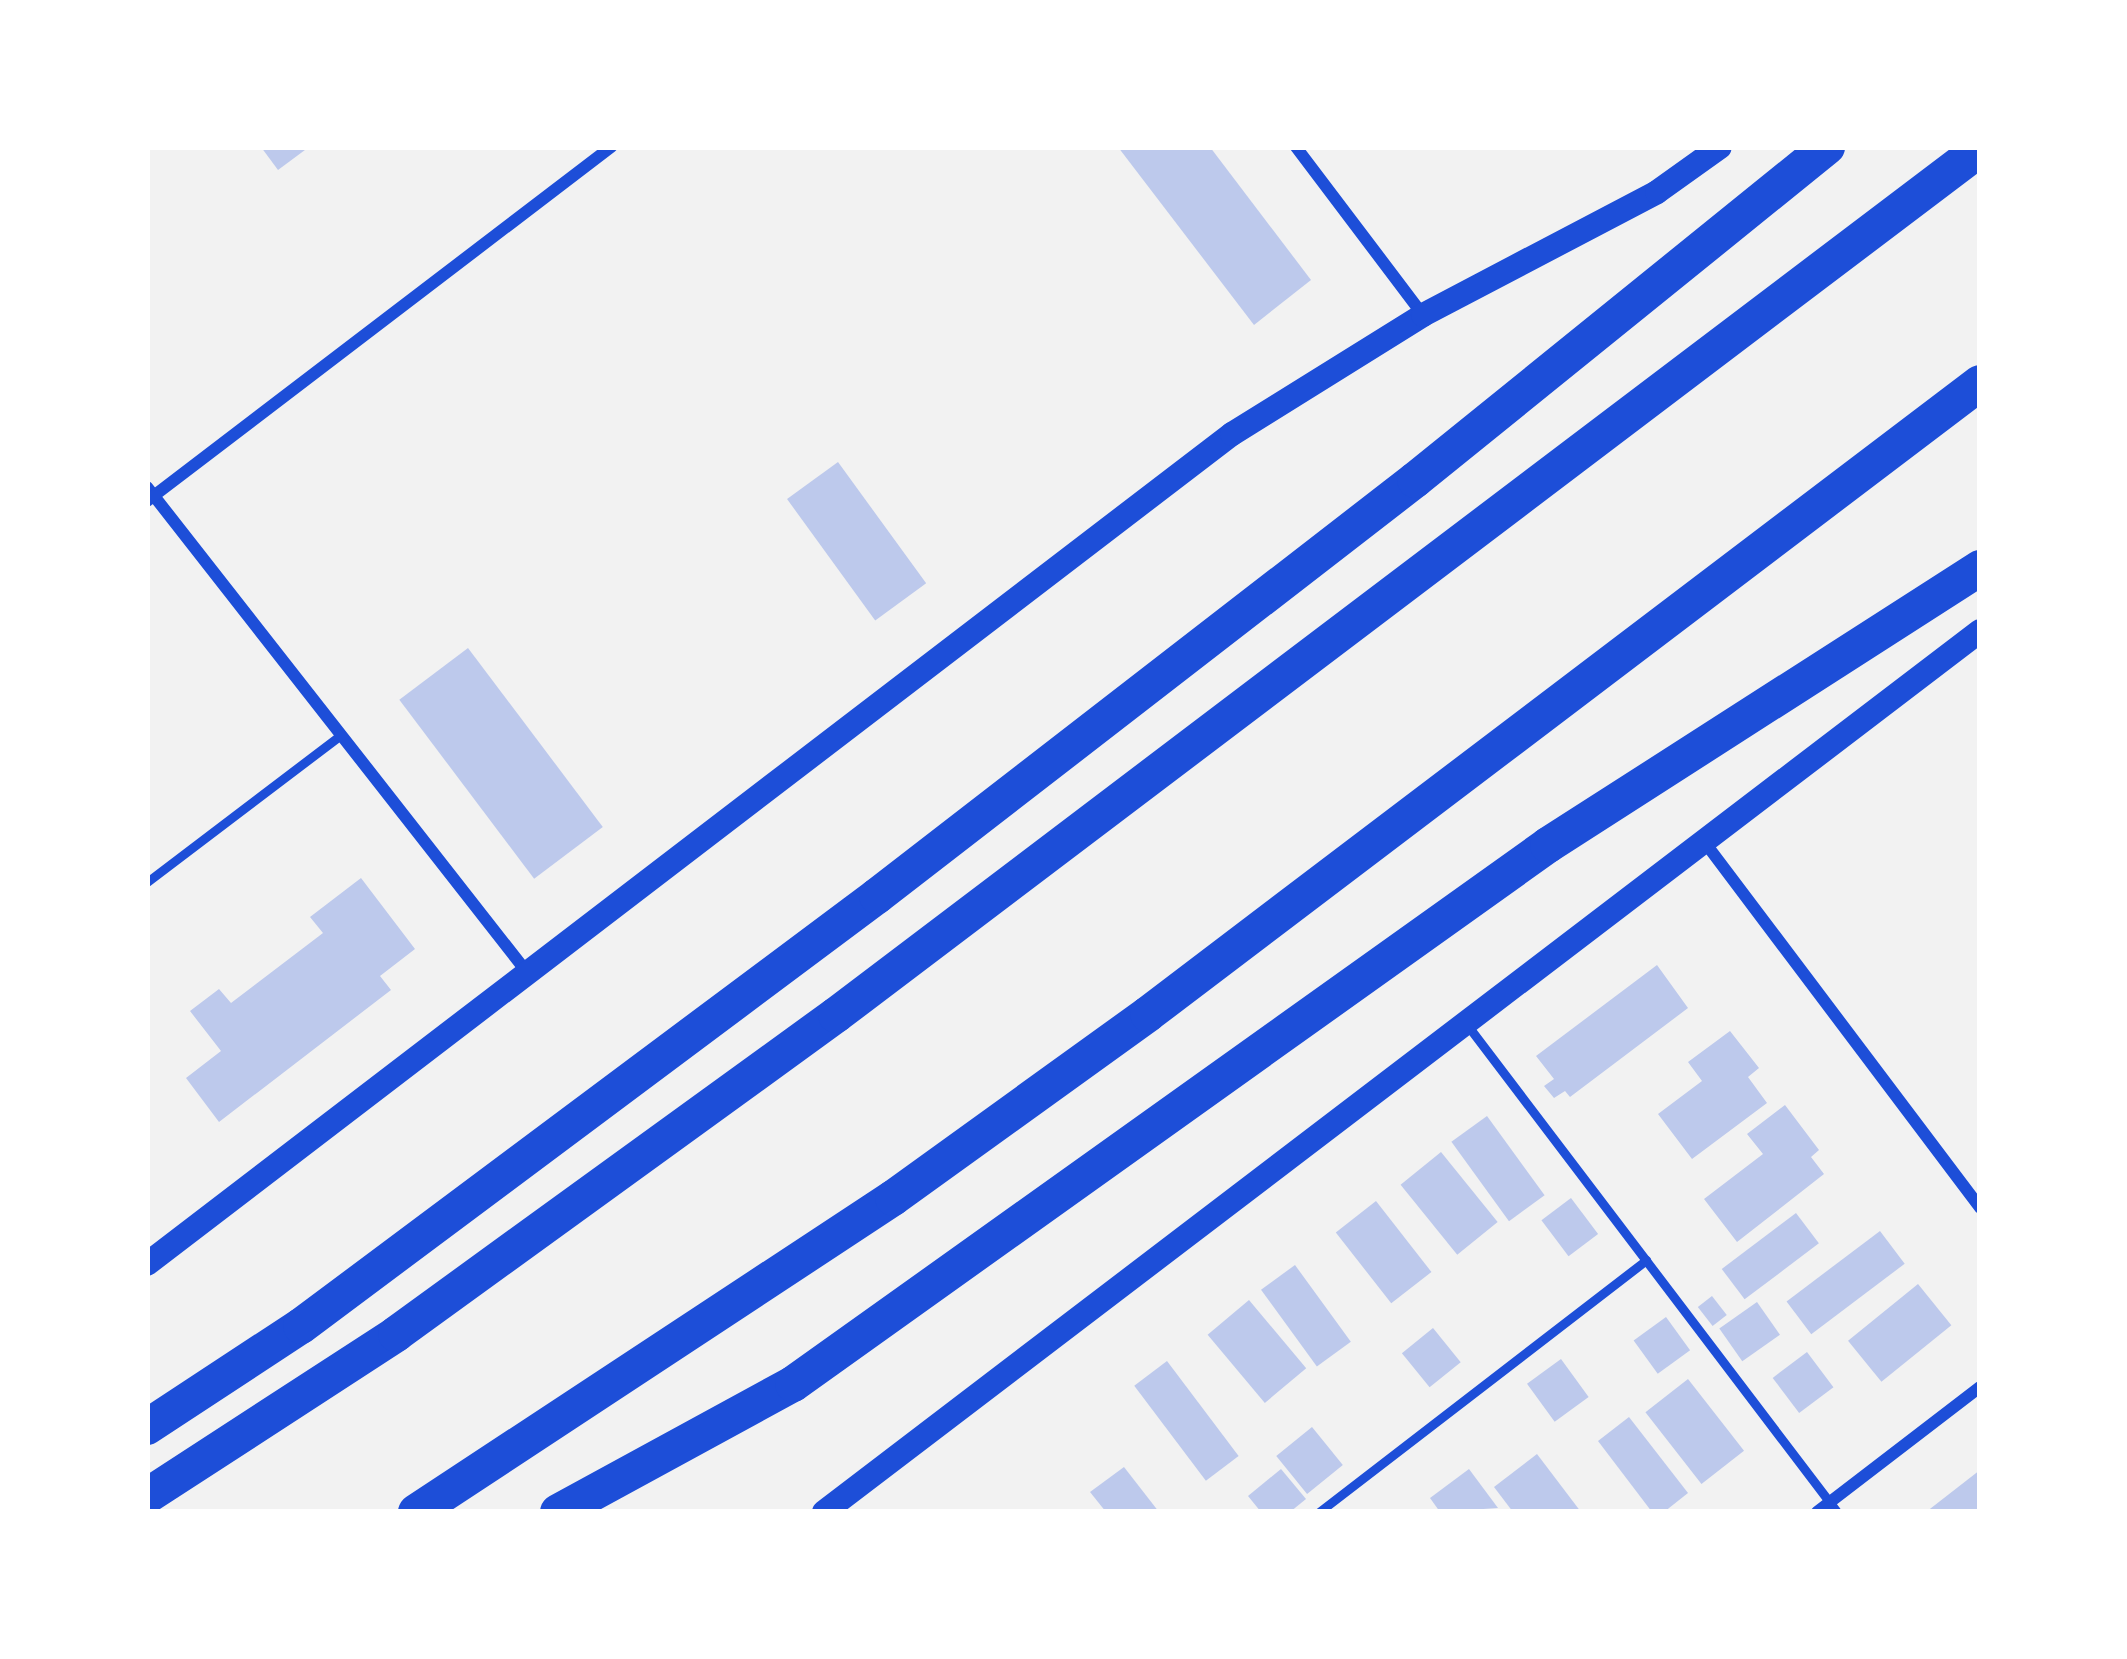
<!DOCTYPE html>
<html>
<head>
<meta charset="utf-8">
<style>
  body { margin:0 }
  #map { position:relative; width:2127px; height:1659px; overflow:hidden; background:#f2f2f2; font-family:"Work Sans",sans-serif }
  div>[style] { position:absolute }
  .building>* { inset:0; background:#bdc9ec; transform-origin:0 0 }
  .service>* { height:9px; margin:-4.5px; padding:0 4.5px; transform-origin:4.5px; border-radius:4.5px; background:#1d4ed8 }
  .minor>* { height:12px; margin:-6px; padding:0 6px; transform-origin:6px; border-radius:6px; background:#1d4ed8 }
  .secondary>* { height:24px; margin:-12px; padding:0 12px; transform-origin:12px; border-radius:12px; background:#1d4ed8 }
  .motorway>* { height:36px; margin:-18px; padding:0 18px; transform-origin:18px; border-radius:18px; background:#1d4ed8 }
  span { translate:-50% -50%; white-space:nowrap; text-align:center; line-height:1.15; -webkit-text-stroke:12px #fff; paint-order:stroke }
  .frame { position:absolute; inset:0; border:150px solid #fff; pointer-events:none }
</style>
</head>
<body>
<div id="map">
  <div class="building">
    <i style="clip-path:polygon(261px 147px,309px 147px,278px 170px)"></i>
    <i style="clip-path:polygon(1118px 147px,1210px 147px,1311px 280px,1254px 325px)"></i>
    <i style="left:838px;top:462px;width:150px;height:63px;rotate:54deg"></i>
    <i style="left:468px;top:648px;width:224px;height:86px;rotate:53deg"></i>
    <i style="clip-path:polygon(361px 878px,415px 949px,380px 976px,391px 990px,219px 1122px,186px 1078px,221px 1051px,190px 1011px,219px 989px,231px 1003px,323px 933px,310px 917px)"></i>
    <i style="clip-path:polygon(1657px 965px,1688px 1008px,1570px 1097px,1565px 1091px,1554px 1098px,1544px 1086px,1554px 1079px,1536px 1056px)"></i>
    <i style="clip-path:polygon(1730px 1031px,1759px 1068px,1748px 1077px,1767px 1103px,1692px 1159px,1658px 1114px,1702px 1081px,1688px 1062px)"></i>
    <i style="clip-path:polygon(1785px 1105px,1819px 1150px,1811px 1157px,1824px 1174px,1737px 1242px,1704px 1199px,1763px 1154px,1747px 1134px)"></i>
    <i style="left:1487px;top:1116px;width:98px;height:44px;rotate:54deg"></i>
    <i style="left:1441px;top:1152px;width:90px;height:52px;rotate:51deg"></i>
    <i style="left:1571px;top:1198px;width:45px;height:37px;rotate:53deg"></i>
    <i style="left:1376px;top:1201px;width:90px;height:51px;rotate:52deg"></i>
    <i style="left:1796px;top:1213px;width:38px;height:93px;rotate:53deg"></i>
    <i style="left:1880px;top:1231px;width:41px;height:117px;rotate:53deg"></i>
    <i style="left:1295px;top:1265px;width:95px;height:42px;rotate:54deg"></i>
    <i style="left:1918px;top:1284px;width:53px;height:90px;rotate:51deg"></i>
    <i style="left:1712px;top:1296px;width:24px;height:18px;rotate:52deg"></i>
    <i style="left:1249px;top:1300px;width:89px;height:54px;rotate:50deg"></i>
    <i style="left:1757px;top:1302px;width:40px;height:46px;rotate:55deg"></i>
    <i style="left:1666px;top:1317px;width:41px;height:40px;rotate:54deg"></i>
    <i style="left:1433px;top:1328px;width:44px;height:40px;rotate:51deg"></i>
    <i style="left:1807px;top:1352px;width:44px;height:43px;rotate:53deg"></i>
    <i style="left:1561px;top:1359px;width:47px;height:42px;rotate:54deg"></i>
    <i style="left:1167px;top:1361px;width:119px;height:41px;rotate:53deg"></i>
    <i style="left:1688px;top:1379px;width:91px;height:54px;rotate:52deg"></i>
    <i style="clip-path:polygon(1629px 1417px,1688px 1493px,1664px 1512px,1652px 1512px,1598px 1441px)"></i>
    <i style="left:1312px;top:1427px;width:49px;height:46px;rotate:51deg"></i>
    <i style="clip-path:polygon(1537px 1454px,1581px 1512px,1513px 1512px,1494px 1487px)"></i>
    <i style="clip-path:polygon(1124px 1467px,1159px 1512px,1106px 1512px,1090px 1492px)"></i>
    <i style="clip-path:polygon(1281px 1469px,1306px 1499px,1290px 1512px,1261px 1512px,1248px 1496px)"></i>
    <i style="clip-path:polygon(1469px 1469px,1498px 1508px,1440px 1512px,1430px 1498px)"></i>
    <i style="clip-path:polygon(1980px 1470px,1980px 1512px,1926px 1512px)"></i>
  </div>
  <div class="service">
    <i style="left:147px;top:882px;width:243px;rotate:-37.2deg"></i>
    <i style="left:1468px;top:1026px;width:610px;rotate:52.79deg"></i>
    <i style="left:1319px;top:1512px;width:413px;rotate:-37.6deg"></i>
  </div>
  <div class="minor">
    <i style="left:1296px;top:147px;width:211px;rotate:52.9deg"></i>
    <i style="left:147px;top:487px;width:615px;rotate:51.94deg"></i>
    <i style="left:147px;top:501px;width:584px;rotate:-37.34deg"></i>
    <i style="left:1703px;top:840px;width:461px;rotate:53deg"></i>
    <i style="left:1817px;top:1512px;width:205px;rotate:-37.5deg"></i>
  </div>
  <div class="secondary">
    <i style="left:147px;top:1264px;width:1366px;rotate:-37.42deg"></i>
    <i style="left:1232px;top:434px;width:225px;rotate:-31.9deg"></i>
    <i style="left:1423px;top:315px;width:264px;rotate:-27.7deg"></i>
    <i style="left:1657px;top:192px;width:77px;rotate:-35.5deg"></i>
    <i style="left:824px;top:1512px;width:1453px;rotate:-37.31deg"></i>
  </div>
  <div class="motorway">
    <i style="left:147px;top:1427px;width:184px;rotate:-33.3deg"></i>
    <i style="left:301px;top:1326px;width:719px;rotate:-36.74deg"></i>
    <i style="left:877px;top:896px;width:680px;rotate:-37.71deg"></i>
    <i style="left:1415px;top:480px;width:530px;rotate:-38.95deg"></i>
    <i style="left:147px;top:1496px;width:297px;rotate:-33deg"></i>
    <i style="left:396px;top:1334px;width:543px;rotate:-35.94deg"></i>
    <i style="left:836px;top:1015px;width:1435px;rotate:-37.13deg"></i>
    <i style="left:416px;top:1512px;width:571px;rotate:-33.36deg"></i>
    <i style="left:893px;top:1198px;width:314px;rotate:-35.8deg"></i>
    <i style="left:1148px;top:1014px;width:1044px;rotate:-37.18deg"></i>
    <i style="left:558px;top:1512px;width:268px;rotate:-28.6deg"></i>
    <i style="left:793px;top:1384px;width:928px;rotate:-35.52deg"></i>
    <i style="left:1548px;top:845px;width:513px;rotate:-32.67deg"></i>
  </div>
  <div class="frame"></div>
</div>
</body>
</html>
